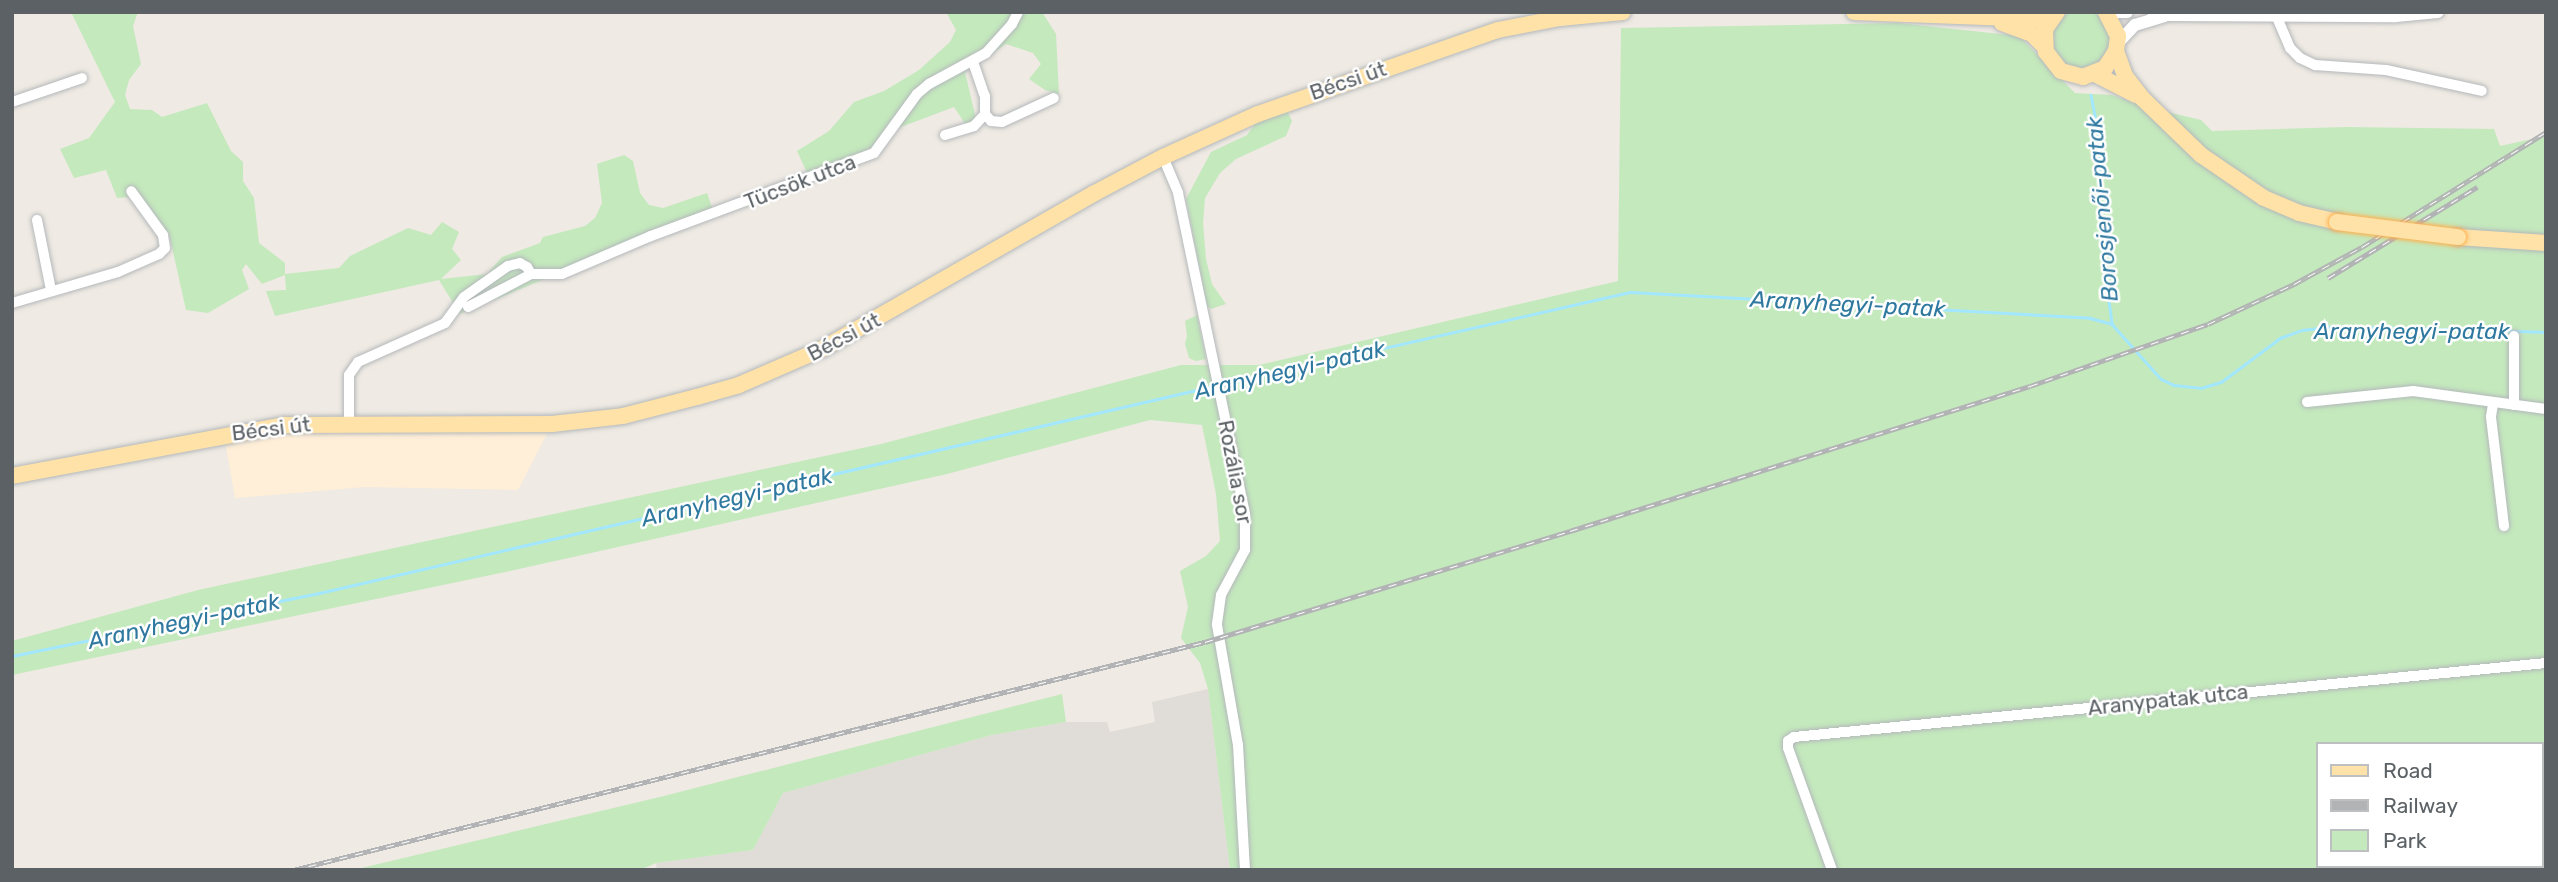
<!DOCTYPE html>
<html>
<head>
<meta charset="utf-8">
<style>
  body { margin:0 }
  #map { position:relative; width:2558px; height:882px; overflow:hidden; background:#efeae3; font-family:Rubik,sans-serif }
  div>[style] { position:absolute }
  .commercial>* { inset:0; background:#ffefd8 }
  .industrial>* { inset:0; background:#e0dcd7 }
  .green>* { inset:0; background:#c4e9bd }
  .round { border-radius:50% }
  .stream>* { height:2.5px; margin:-1.25px; padding:0 1.25px; transform-origin:1.25px; border-radius:1.25px; background:#a3e7ff }
  .roads { filter:drop-shadow(0 0 2px #b4b8bb) drop-shadow(0 0 2px #b4b8bb) }
  .minor>* { height:10px; margin:-5px; padding:0 5px; transform-origin:5px; border-radius:5px; background:#fff }
  .tertiary>* { height:12px; margin:-6px; padding:0 6px; transform-origin:6px; border-radius:6px; background:#fff }
  .primary>* { height:16px; margin:-8px; padding:0 8px; transform-origin:8px; border-radius:8px; background:#ffe2a8 }
  .rail>* { height:5px; margin-top:-2.5px; transform-origin:0; background:repeating-linear-gradient(90deg,#fff 0 8px,#b2b3b4 0 16px); box-sizing:border-box; border-block:2px solid #b2b3b4 }
  .bridges { filter:drop-shadow(0 0 2px #ffae4c) drop-shadow(0 0 2px #ffae4c) }
  .primary-bridge>* { height:16px; margin:-8px; padding:0 8px; transform-origin:8px; border-radius:8px; background:#ffe2a8 }
  span { translate:-50% -50%; white-space:nowrap; text-align:center; line-height:1.15; -webkit-text-stroke:5px #fff; paint-order:stroke }
  .street-label { font-size:21px; color:#5b6165 }
  .water-label { font-size:23px; color:#2f79a0; font-style:italic }
  .frame { position:absolute; inset:0; border:14px solid #5b6165; pointer-events:none }
  .legend { position:absolute; left:2316px; top:742px; width:228px; height:126px; box-sizing:border-box; background:#fff; border:2px solid #bdc0c1; margin:0; padding:9px 12px; list-style:none; font-size:21px; color:#5b6165 }
  .legend li { display:flex; align-items:center; gap:14px; height:35px }
  .legend b { width:35px; border:2px solid #bdc0c1 }
</style>
</head>
<body>
<div id="map">
  <div class="commercial">
    <i style="clip-path:polygon(552px 424px,518px 490px,365px 487px,235px 498px,224px 435px)"></i>
  </div>
  <div class="industrial">
    <i style="clip-path:polygon(1208px 689px,1230px 870px,657px 870px,656px 863px,753px 850px,783px 793px,992px 735px,1066px 722px,1107px 722px,1110px 732px,1155px 722px,1152px 702px)"></i>
  </div>
  <div class="green">
    <i class="round" style="left:2052px;top:10px;width:58px;height:58px"></i>
    <i style="clip-path:polygon(71px 12px,138px 12px,133px 26px,141px 64px,129px 80px,125px 95px,130px 109px,152px 110px,162px 117px,207px 103px,231px 151px,243px 162px,243px 181px,254px 198px,259px 243px,285px 263px,285px 274px,339px 268px,350px 256px,408px 228px,431px 235px,442px 222px,459px 232px,452px 249px,461px 260px,441px 279px,487px 274px,502px 257px,540px 243px,543px 237px,585px 226px,595px 218px,602px 203px,597px 164px,624px 155px,633px 161px,640px 193px,649px 205px,663px 208px,707px 193px,713px 210px,460px 314px,439px 280px,275px 316px,266px 291px,286px 290px,285px 275px,262px 284px,246px 264px,242px 270px,249px 289px,208px 313px,186px 310px,169px 234px,146px 206px,130px 197px,117px 198px,106px 170px,74px 178px,60px 149px,89px 138px,115px 102px)"></i>
    <i style="clip-path:polygon(946px 12px,1042px 12px,1056px 34px,1059px 94px,1045px 90px,1029px 79px,1041px 64px,1033px 53px,1006px 44px,965px 72px,976px 119px,966px 125px,954px 107px,893px 130px,881px 144px,809px 177px,797px 151px,829px 131px,854px 102px,884px 91px,919px 70px,950px 42px,956px 30px)"></i>
    <i style="clip-path:polygon(evenodd,1898px 23px,2019px 36px,2075px 93px,2112px 95px,2147px 107px,2201px 120px,2212px 131px,2346px 127px,2494px 129px,2500px 146px,2546px 136px,2546px 870px,1230px 870px,1208px 689px,1200px 663px,1181px 638px,1188px 607px,1180px 571px,1206px 556px,1220px 541px,1216px 494px,1202px 425px,1150px 420px,947px 474px,510px 571px,12px 675px,12px 641px,198px 590px,881px 444px,1181px 365px,1259px 365px,1618px 281px,1621px 28px,1898px 23px,2318px 744px,2542px 744px,2542px 866px,2318px 866px,2318px 744px)"></i>
    <i style="clip-path:polygon(1287px 111px,1292px 121px,1286px 136px,1236px 159px,1220px 173px,1205px 198px,1203px 223px,1206px 259px,1212px 284px,1226px 304px,1211px 309px,1207px 306px,1186px 199px,1211px 152px,1247px 135px,1255px 124px)"></i>
    <i style="clip-path:polygon(1197px 315px,1206px 359px,1196px 361px,1189px 358px,1185px 344px,1187px 336px,1185px 321px)"></i>
    <i style="clip-path:polygon(1062px 694px,1066px 722px,992px 735px,783px 793px,753px 850px,656px 863px,640px 870px,353px 870px,664px 796px)"></i>
  </div>
  <div class="stream">
    <i style="left:2091px;top:95px;width:36px;rotate:79deg"></i>
    <i style="left:2098px;top:130px;width:110px;rotate:88.4deg"></i>
    <i style="left:2101px;top:240px;width:85px;rotate:82.5deg"></i>
    <i style="left:1221px;top:385px;width:420px;rotate:-12.8deg"></i>
    <i style="left:1631px;top:292px;width:460px;rotate:3.2deg"></i>
    <i style="left:2090px;top:318px;width:23px;rotate:15deg"></i>
    <i style="left:2112px;top:324px;width:74px;rotate:48.3deg"></i>
    <i style="left:2161px;top:379px;width:14px;rotate:25deg"></i>
    <i style="left:2174px;top:385px;width:27px;rotate:6deg"></i>
    <i style="left:2201px;top:388px;width:21px;rotate:-17deg"></i>
    <i style="left:2221px;top:382px;width:74px;rotate:-36.7deg"></i>
    <i style="left:2280px;top:338px;width:23px;rotate:-20deg"></i>
    <i style="left:2302px;top:330px;width:33px;rotate:-7deg"></i>
    <i style="left:2335px;top:326px;width:211px;rotate:1.6deg"></i>
    <i style="left:12px;top:656px;width:309px;rotate:-11.6deg"></i>
    <i style="left:315px;top:594px;width:923px;rotate:-13.03deg"></i>
  </div>
  <div class="roads">
    <div class="minor">
      <i style="left:2276px;top:15px;width:36px;rotate:67deg"></i>
      <i style="left:2290px;top:48px;width:14px;rotate:45deg"></i>
      <i style="left:2300px;top:58px;width:17px;rotate:25deg"></i>
      <i style="left:2315px;top:65px;width:71px;rotate:4deg"></i>
      <i style="left:2386px;top:70px;width:98px;rotate:12.3deg"></i>
      <i style="left:973px;top:62px;width:36px;rotate:71deg"></i>
      <i style="left:985px;top:96px;width:18px;rotate:90deg"></i>
      <i style="left:12px;top:102px;width:74px;rotate:-18.9deg"></i>
      <i style="left:945px;top:135px;width:30px;rotate:-17deg"></i>
      <i style="left:974px;top:126px;width:16px;rotate:-47deg"></i>
      <i style="left:985px;top:114px;width:9px;rotate:49deg"></i>
      <i style="left:991px;top:121px;width:11px;rotate:5deg"></i>
      <i style="left:1002px;top:122px;width:57px;rotate:-24.8deg"></i>
      <i style="left:1163px;top:157px;width:39px;rotate:67deg"></i>
      <i style="left:1178px;top:193px;width:329px;rotate:78.2deg"></i>
      <i style="left:1245px;top:515px;width:35px;rotate:90deg"></i>
      <i style="left:1245px;top:550px;width:51px;rotate:118.1deg"></i>
      <i style="left:1221px;top:595px;width:30px;rotate:98deg"></i>
      <i style="left:1217px;top:625px;width:122px;rotate:80.1deg"></i>
      <i style="left:1238px;top:745px;width:125px;rotate:86.8deg"></i>
      <i style="left:37px;top:220px;width:71px;rotate:78.7deg"></i>
      <i style="left:12px;top:303px;width:110px;rotate:-16.3deg"></i>
      <i style="left:118px;top:272px;width:45px;rotate:-23.7deg"></i>
      <i style="left:159px;top:254px;width:8px;rotate:-45deg"></i>
      <i style="left:165px;top:248px;width:13px;rotate:-99deg"></i>
      <i style="left:163px;top:235px;width:54px;rotate:-126deg"></i>
      <i style="left:468px;top:307px;width:71px;rotate:-27.6deg"></i>
      <i style="left:531px;top:274px;width:31px"></i>
      <i style="left:562px;top:274px;width:97px;rotate:-23.1deg"></i>
      <i style="left:651px;top:236px;width:238px;rotate:-20.4deg"></i>
      <i style="left:874px;top:153px;width:73px;rotate:-53.9deg"></i>
      <i style="left:917px;top:94px;width:16px;rotate:-40deg"></i>
      <i style="left:929px;top:84px;width:65px;rotate:-28.5deg"></i>
      <i style="left:986px;top:53px;width:39px;rotate:-48deg"></i>
      <i style="left:1012px;top:24px;width:13px;rotate:-63deg"></i>
      <i style="left:2514px;top:336px;width:69px;rotate:90deg"></i>
      <i style="left:2307px;top:402px;width:107px;rotate:-5.9deg"></i>
      <i style="left:2413px;top:391px;width:134px;rotate:7.7deg"></i>
      <i style="left:2493px;top:404px;width:13px;rotate:99deg"></i>
      <i style="left:2491px;top:417px;width:110px;rotate:83.2deg"></i>
      <i style="left:349px;top:423px;width:48px;rotate:-90deg"></i>
      <i style="left:349px;top:375px;width:16px;rotate:-55deg"></i>
      <i style="left:358px;top:362px;width:95px;rotate:-24.1deg"></i>
      <i style="left:445px;top:323px;width:32px;rotate:-54deg"></i>
      <i style="left:464px;top:297px;width:54px;rotate:-35.2deg"></i>
      <i style="left:508px;top:266px;width:12px;rotate:-14deg"></i>
      <i style="left:520px;top:263px;width:8px;rotate:30deg"></i>
      <i style="left:527px;top:267px;width:8px;rotate:60deg"></i>
      <i style="left:1832px;top:870px;width:130px;rotate:-109.8deg"></i>
      <i style="left:1788px;top:748px;width:7px;rotate:-90deg"></i>
      <i style="left:1788px;top:741px;width:7px;rotate:-34deg"></i>
      <i style="left:1794px;top:737px;width:756px;rotate:-5.62deg"></i>
    </div>
    <div class="tertiary">
      <i style="left:2113px;top:12px;width:14px"></i>
      <i style="left:2153px;top:12px;width:16px;rotate:11deg"></i>
      <i style="left:2169px;top:15px;width:227px;rotate:0.3deg"></i>
      <i style="left:2396px;top:16px;width:42px;rotate:-5.4deg"></i>
      <i style="left:2117px;top:44px;width:26px;rotate:-47deg"></i>
      <i style="left:2135px;top:25px;width:31px;rotate:-17deg"></i>
    </div>
    <div class="primary">
      <i style="left:1854px;top:12px;width:183px;rotate:2.2deg"></i>
      <i style="left:2037px;top:19px;width:19px;rotate:-16deg"></i>
      <i style="left:2057px;top:12px;width:21px;rotate:125deg"></i>
      <i style="left:2045px;top:29px;width:23px;rotate:88deg"></i>
      <i style="left:2046px;top:52px;width:24px;rotate:52deg"></i>
      <i style="left:2061px;top:71px;width:23px;rotate:15deg"></i>
      <i style="left:2083px;top:77px;width:24px;rotate:-22deg"></i>
      <i style="left:2105px;top:68px;width:20px;rotate:-57deg"></i>
      <i style="left:2116px;top:51px;width:15px;rotate:-82deg"></i>
      <i style="left:2118px;top:36px;width:27px;rotate:-117deg"></i>
      <i style="left:2002px;top:23px;width:32px;rotate:20deg"></i>
      <i style="left:2032px;top:34px;width:18px;rotate:45deg"></i>
      <i style="left:2116px;top:51px;width:27px;rotate:70deg"></i>
      <i style="left:2125px;top:76px;width:29px;rotate:52deg"></i>
      <i style="left:2143px;top:99px;width:81px;rotate:44deg"></i>
      <i style="left:2201px;top:155px;width:76px;rotate:34.3deg"></i>
      <i style="left:2264px;top:198px;width:38px;rotate:23deg"></i>
      <i style="left:2299px;top:213px;width:39px;rotate:13deg"></i>
      <i style="left:2095px;top:74px;width:46px;rotate:27.1deg"></i>
      <i style="left:2458px;top:237px;width:88px;rotate:3.9deg"></i>
      <i style="left:12px;top:476px;width:277px;rotate:-10.6deg"></i>
      <i style="left:284px;top:425px;width:268px;rotate:-0.2deg"></i>
      <i style="left:552px;top:424px;width:71px;rotate:-6.4deg"></i>
      <i style="left:623px;top:416px;width:76px;rotate:-14.4deg"></i>
      <i style="left:697px;top:397px;width:44px;rotate:-15.9deg"></i>
      <i style="left:739px;top:385px;width:93px;rotate:-23.5deg"></i>
      <i style="left:824px;top:348px;width:310px;rotate:-29.8deg"></i>
      <i style="left:1093px;top:194px;width:79px;rotate:-27.9deg"></i>
      <i style="left:1163px;top:157px;width:104px;rotate:-24.4deg"></i>
      <i style="left:1258px;top:114px;width:254px;rotate:-19.3deg"></i>
      <i style="left:1498px;top:30px;width:63px;rotate:-11deg"></i>
      <i style="left:1560px;top:18px;width:63px;rotate:-5.4deg"></i>
    </div>
  </div>
  <div class="rail">
    <i style="left:2328px;top:278px;width:175px;rotate:-31.4deg"></i>
    <i style="left:293px;top:870px;width:940px;rotate:-14.04deg"></i>
    <i style="left:1205px;top:642px;width:382px;rotate:-16.9deg"></i>
    <i style="left:1570px;top:531px;width:482px;rotate:-17.5deg"></i>
    <i style="left:2030px;top:386px;width:188px;rotate:-19.2deg"></i>
    <i style="left:2208px;top:324px;width:95px;rotate:-24.9deg"></i>
    <i style="left:2294px;top:284px;width:77px;rotate:-28.6deg"></i>
    <i style="left:2362px;top:247px;width:217px;rotate:-32deg"></i>
  </div>
  <div class="bridges">
    <div class="primary-bridge">
      <i style="left:2337px;top:222px;width:122px;rotate:7.1deg"></i>
    </div>
  </div>
  <div class="street-label">
    <span style="left:1348px;top:81px;rotate:-19deg">Bécsi út</span>
    <span style="left:800px;top:182px;rotate:-21deg">Tücsök utca</span>
    <span style="left:844px;top:337px;rotate:-28deg">Bécsi út</span>
    <span style="left:271px;top:429px;rotate:-7deg">Bécsi út</span>
    <span style="left:1235px;top:472px;rotate:79deg">Rozália sor</span>
    <span style="left:2168px;top:700px;rotate:-6deg">Aranypatak utca</span>
  </div>
  <div class="water-label">
    <span style="left:2102px;top:209px;rotate:-95deg">Borosjenői-patak</span>
    <span style="left:1848px;top:304px;rotate:3deg">Aranyhegyi-patak</span>
    <span style="left:2412px;top:331px">Aranyhegyi-patak</span>
    <span style="left:1290px;top:370px;rotate:-13deg">Aranyhegyi-patak</span>
    <span style="left:737px;top:497px;rotate:-13deg">Aranyhegyi-patak</span>
    <span style="left:184px;top:621px;rotate:-12deg">Aranyhegyi-patak</span>
  </div>
  <div class="frame"></div>
  <ul class="legend">
  <li><b style="height:9px;background:#ffe2a8"></b>Road</li>
  <li><b style="height:9px;background:#b2b3b4"></b>Railway</li>
  <li><b style="height:19px;background:#c4e9bd"></b>Park</li>
  </ul>
</div>
</body>
</html>
